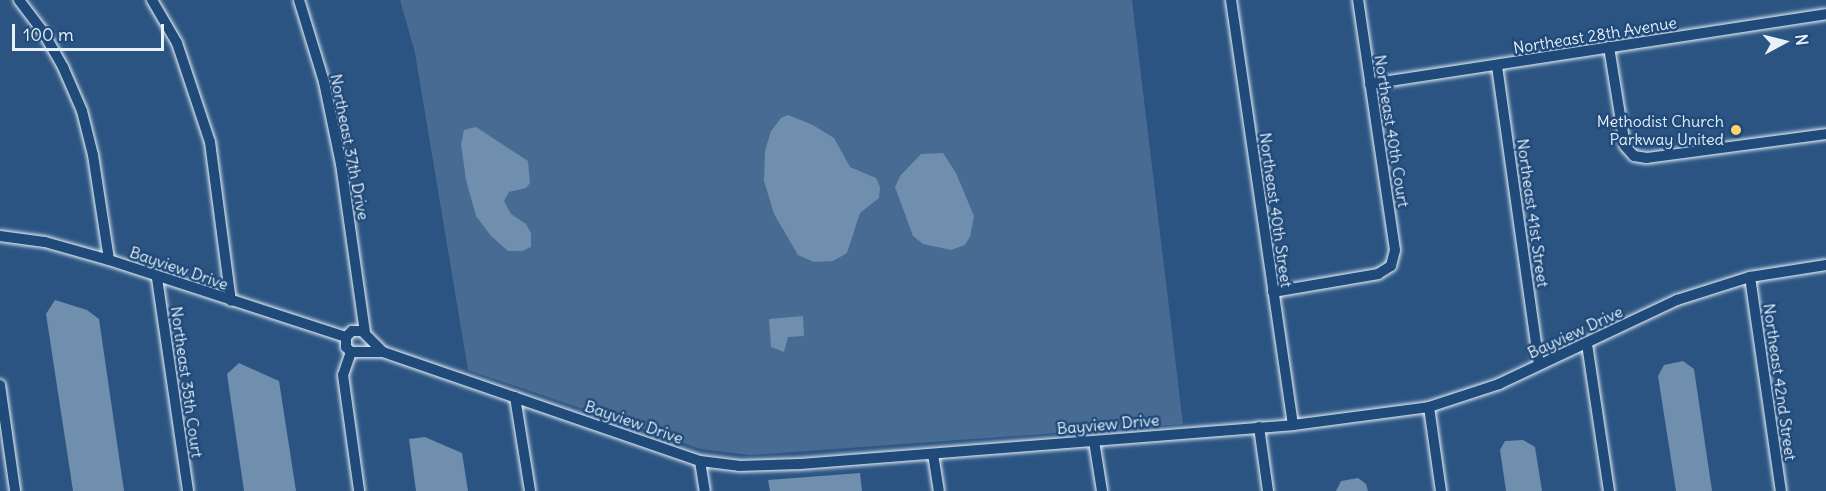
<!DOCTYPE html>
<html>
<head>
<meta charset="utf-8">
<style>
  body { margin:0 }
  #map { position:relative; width:1826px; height:491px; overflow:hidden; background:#2b5482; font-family:Delius,sans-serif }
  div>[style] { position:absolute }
  .green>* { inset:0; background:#476b93 }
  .water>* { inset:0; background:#708ead }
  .roads { filter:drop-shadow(0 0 2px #e8f1f8) drop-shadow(0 0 2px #e8f1f8) }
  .minor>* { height:10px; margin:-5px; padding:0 5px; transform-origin:5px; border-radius:5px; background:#1f4a7a }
  .dots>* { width:16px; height:16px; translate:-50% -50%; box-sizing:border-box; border:3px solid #1f4a7a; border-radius:50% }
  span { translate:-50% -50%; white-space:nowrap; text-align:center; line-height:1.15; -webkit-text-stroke:5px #1f4a7a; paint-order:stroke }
  .street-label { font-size:16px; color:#e8f1f8 }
  .poi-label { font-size:16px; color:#e8f1f8 }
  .right { translate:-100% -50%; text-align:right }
  .north { position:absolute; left:1754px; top:12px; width:60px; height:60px; -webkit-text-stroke:4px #1f4a7a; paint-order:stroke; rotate:83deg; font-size:16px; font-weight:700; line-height:24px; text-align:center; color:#e8f1f8 }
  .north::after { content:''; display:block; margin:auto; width:21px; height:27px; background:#e8f1f8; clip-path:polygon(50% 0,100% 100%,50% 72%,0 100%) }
  .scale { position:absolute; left:12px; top:24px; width:152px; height:27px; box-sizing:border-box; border:3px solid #e8f1f8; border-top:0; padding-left:8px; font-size:18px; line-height:21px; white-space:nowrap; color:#e8f1f8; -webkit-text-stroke:4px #1f4a7a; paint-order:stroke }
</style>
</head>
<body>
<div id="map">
  <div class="green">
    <i style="clip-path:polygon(400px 0,1132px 0,1183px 424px,750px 455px,701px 449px,468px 370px,415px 53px)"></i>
  </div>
  <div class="water">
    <i style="clip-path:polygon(788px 115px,813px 125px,834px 138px,850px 167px,876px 178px,880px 187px,879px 198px,860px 213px,847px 253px,833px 261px,814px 262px,798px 255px,774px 214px,764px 181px,765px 151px,771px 131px,781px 118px)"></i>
    <i style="clip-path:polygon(476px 127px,528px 161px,530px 183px,526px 188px,509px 192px,504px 201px,511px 214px,526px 224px,531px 233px,531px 247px,522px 251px,508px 251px,491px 236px,476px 216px,466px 180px,461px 144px,464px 130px)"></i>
    <i style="clip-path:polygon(943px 153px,956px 173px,974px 216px,970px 237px,965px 245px,951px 250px,923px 244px,913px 236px,895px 187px,900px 176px,921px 154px)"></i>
    <i style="clip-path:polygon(55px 300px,87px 310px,99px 319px,124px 491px,73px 491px,46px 314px)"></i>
    <i style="clip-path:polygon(803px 316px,804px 336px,788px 337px,784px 352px,771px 347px,769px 319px)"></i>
    <i style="clip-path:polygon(1683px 361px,1694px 369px,1712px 491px,1676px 491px,1658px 376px,1664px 365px)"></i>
    <i style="clip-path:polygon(239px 363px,279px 381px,296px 491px,244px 491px,227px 374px)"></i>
    <i style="clip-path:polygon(425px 437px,462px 453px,468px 491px,416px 491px,409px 439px)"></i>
    <i style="clip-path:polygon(1523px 440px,1535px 447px,1542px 491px,1506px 491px,1500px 450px,1505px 441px)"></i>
    <i style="clip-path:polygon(860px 473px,862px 491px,770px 491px,768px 480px)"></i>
    <i style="clip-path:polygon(1358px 478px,1366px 484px,1368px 491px,1336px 491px,1341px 481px)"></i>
  </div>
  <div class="roads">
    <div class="minor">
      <i style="left:19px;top:0;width:38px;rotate:53deg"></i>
      <i style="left:42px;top:30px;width:43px;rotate:60.4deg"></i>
      <i style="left:63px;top:67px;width:48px;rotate:66.6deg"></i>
      <i style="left:82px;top:111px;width:45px;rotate:76deg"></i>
      <i style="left:93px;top:155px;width:106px;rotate:81.3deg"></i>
      <i style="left:152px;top:0;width:50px;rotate:59.8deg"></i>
      <i style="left:177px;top:43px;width:104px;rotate:71.6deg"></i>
      <i style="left:210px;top:142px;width:160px;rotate:82.5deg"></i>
      <i style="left:299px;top:0;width:86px;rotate:73deg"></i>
      <i style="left:324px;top:82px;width:84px;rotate:78.3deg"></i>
      <i style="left:341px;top:164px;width:171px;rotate:81.9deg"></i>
      <i style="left:1231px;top:0;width:429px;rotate:81.7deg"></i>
      <i style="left:1609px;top:47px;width:100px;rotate:80.8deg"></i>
      <i style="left:1625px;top:146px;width:13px;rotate:48deg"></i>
      <i style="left:1634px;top:156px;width:13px;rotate:9deg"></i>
      <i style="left:1647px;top:158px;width:181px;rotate:-7.6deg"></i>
      <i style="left:1497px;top:66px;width:301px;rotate:82deg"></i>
      <i style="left:1370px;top:84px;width:461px;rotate:-8.7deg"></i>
      <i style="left:0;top:236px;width:45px;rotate:7.6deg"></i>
      <i style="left:45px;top:242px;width:66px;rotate:15.7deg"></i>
      <i style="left:109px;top:260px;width:249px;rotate:18deg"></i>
      <i style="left:1750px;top:277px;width:216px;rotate:81.8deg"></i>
      <i style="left:157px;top:278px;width:215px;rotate:81.7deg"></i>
      <i style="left:1273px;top:292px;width:107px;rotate:-9.7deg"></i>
      <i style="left:1378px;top:274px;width:15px;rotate:-32deg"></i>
      <i style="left:1391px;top:266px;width:16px;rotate:-76deg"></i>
      <i style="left:1395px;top:250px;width:253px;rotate:-98.4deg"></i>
      <i style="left:1587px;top:344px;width:149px;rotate:81.5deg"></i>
      <i style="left:351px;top:352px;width:24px;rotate:109deg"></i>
      <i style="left:343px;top:375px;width:117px;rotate:82.1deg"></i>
      <i style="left:383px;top:352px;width:30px;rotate:-135deg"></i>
      <i style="left:362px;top:331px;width:10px;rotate:180deg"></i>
      <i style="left:352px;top:331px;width:8px;rotate:135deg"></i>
      <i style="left:346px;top:337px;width:10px;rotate:90deg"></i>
      <i style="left:346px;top:347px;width:7px;rotate:45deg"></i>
      <i style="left:351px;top:352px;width:32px"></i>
      <i style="left:383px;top:352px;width:335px;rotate:19deg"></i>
      <i style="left:700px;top:461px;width:39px;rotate:7deg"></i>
      <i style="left:739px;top:466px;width:60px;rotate:-1.9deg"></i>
      <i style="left:799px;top:464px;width:496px;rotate:-4.5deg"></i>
      <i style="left:1293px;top:425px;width:137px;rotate:-7.5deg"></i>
      <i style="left:1429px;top:407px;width:74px;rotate:-18.2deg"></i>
      <i style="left:1499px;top:384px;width:197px;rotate:-25.3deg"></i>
      <i style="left:1677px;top:300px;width:77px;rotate:-17.5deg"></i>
      <i style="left:1750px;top:277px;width:77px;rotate:-9deg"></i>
      <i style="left:0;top:385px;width:107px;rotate:81.9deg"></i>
      <i style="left:515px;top:397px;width:95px;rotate:80.9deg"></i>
      <i style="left:1429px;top:407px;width:85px;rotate:81.9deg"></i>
      <i style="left:1259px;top:427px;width:65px;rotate:82deg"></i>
      <i style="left:1094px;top:441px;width:51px;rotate:80.9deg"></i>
      <i style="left:933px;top:454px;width:37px;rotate:81deg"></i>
      <i style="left:700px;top:461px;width:30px;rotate:81deg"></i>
    </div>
  </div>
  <div class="dots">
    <i style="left:1736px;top:130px;background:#ffd166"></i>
  </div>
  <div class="street-label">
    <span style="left:1595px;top:35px;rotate:-9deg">Northeast 28th Avenue</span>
    <span style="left:1392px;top:131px;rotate:81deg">Northeast 40th Court</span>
    <span style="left:350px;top:147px;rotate:79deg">Northeast 37th Drive</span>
    <span style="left:1276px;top:210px;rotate:82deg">Northeast 40th Street</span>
    <span style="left:1533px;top:213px;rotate:82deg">Northeast 41st Street</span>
    <span style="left:179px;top:268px;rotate:19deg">Bayview Drive</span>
    <span style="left:1575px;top:332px;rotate:-25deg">Bayview Drive</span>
    <span style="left:187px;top:382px;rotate:82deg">Northeast 35th Court</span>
    <span style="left:1780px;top:382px;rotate:82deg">Northeast 42nd Street</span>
    <span style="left:634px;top:422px;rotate:19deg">Bayview Drive</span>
    <span style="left:1108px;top:424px;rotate:-5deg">Bayview Drive</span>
  </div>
  <div class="poi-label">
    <span class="right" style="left:1724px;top:130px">Methodist Church<br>Parkway United</span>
  </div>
  <div class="north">N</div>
  <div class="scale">100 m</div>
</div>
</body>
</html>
